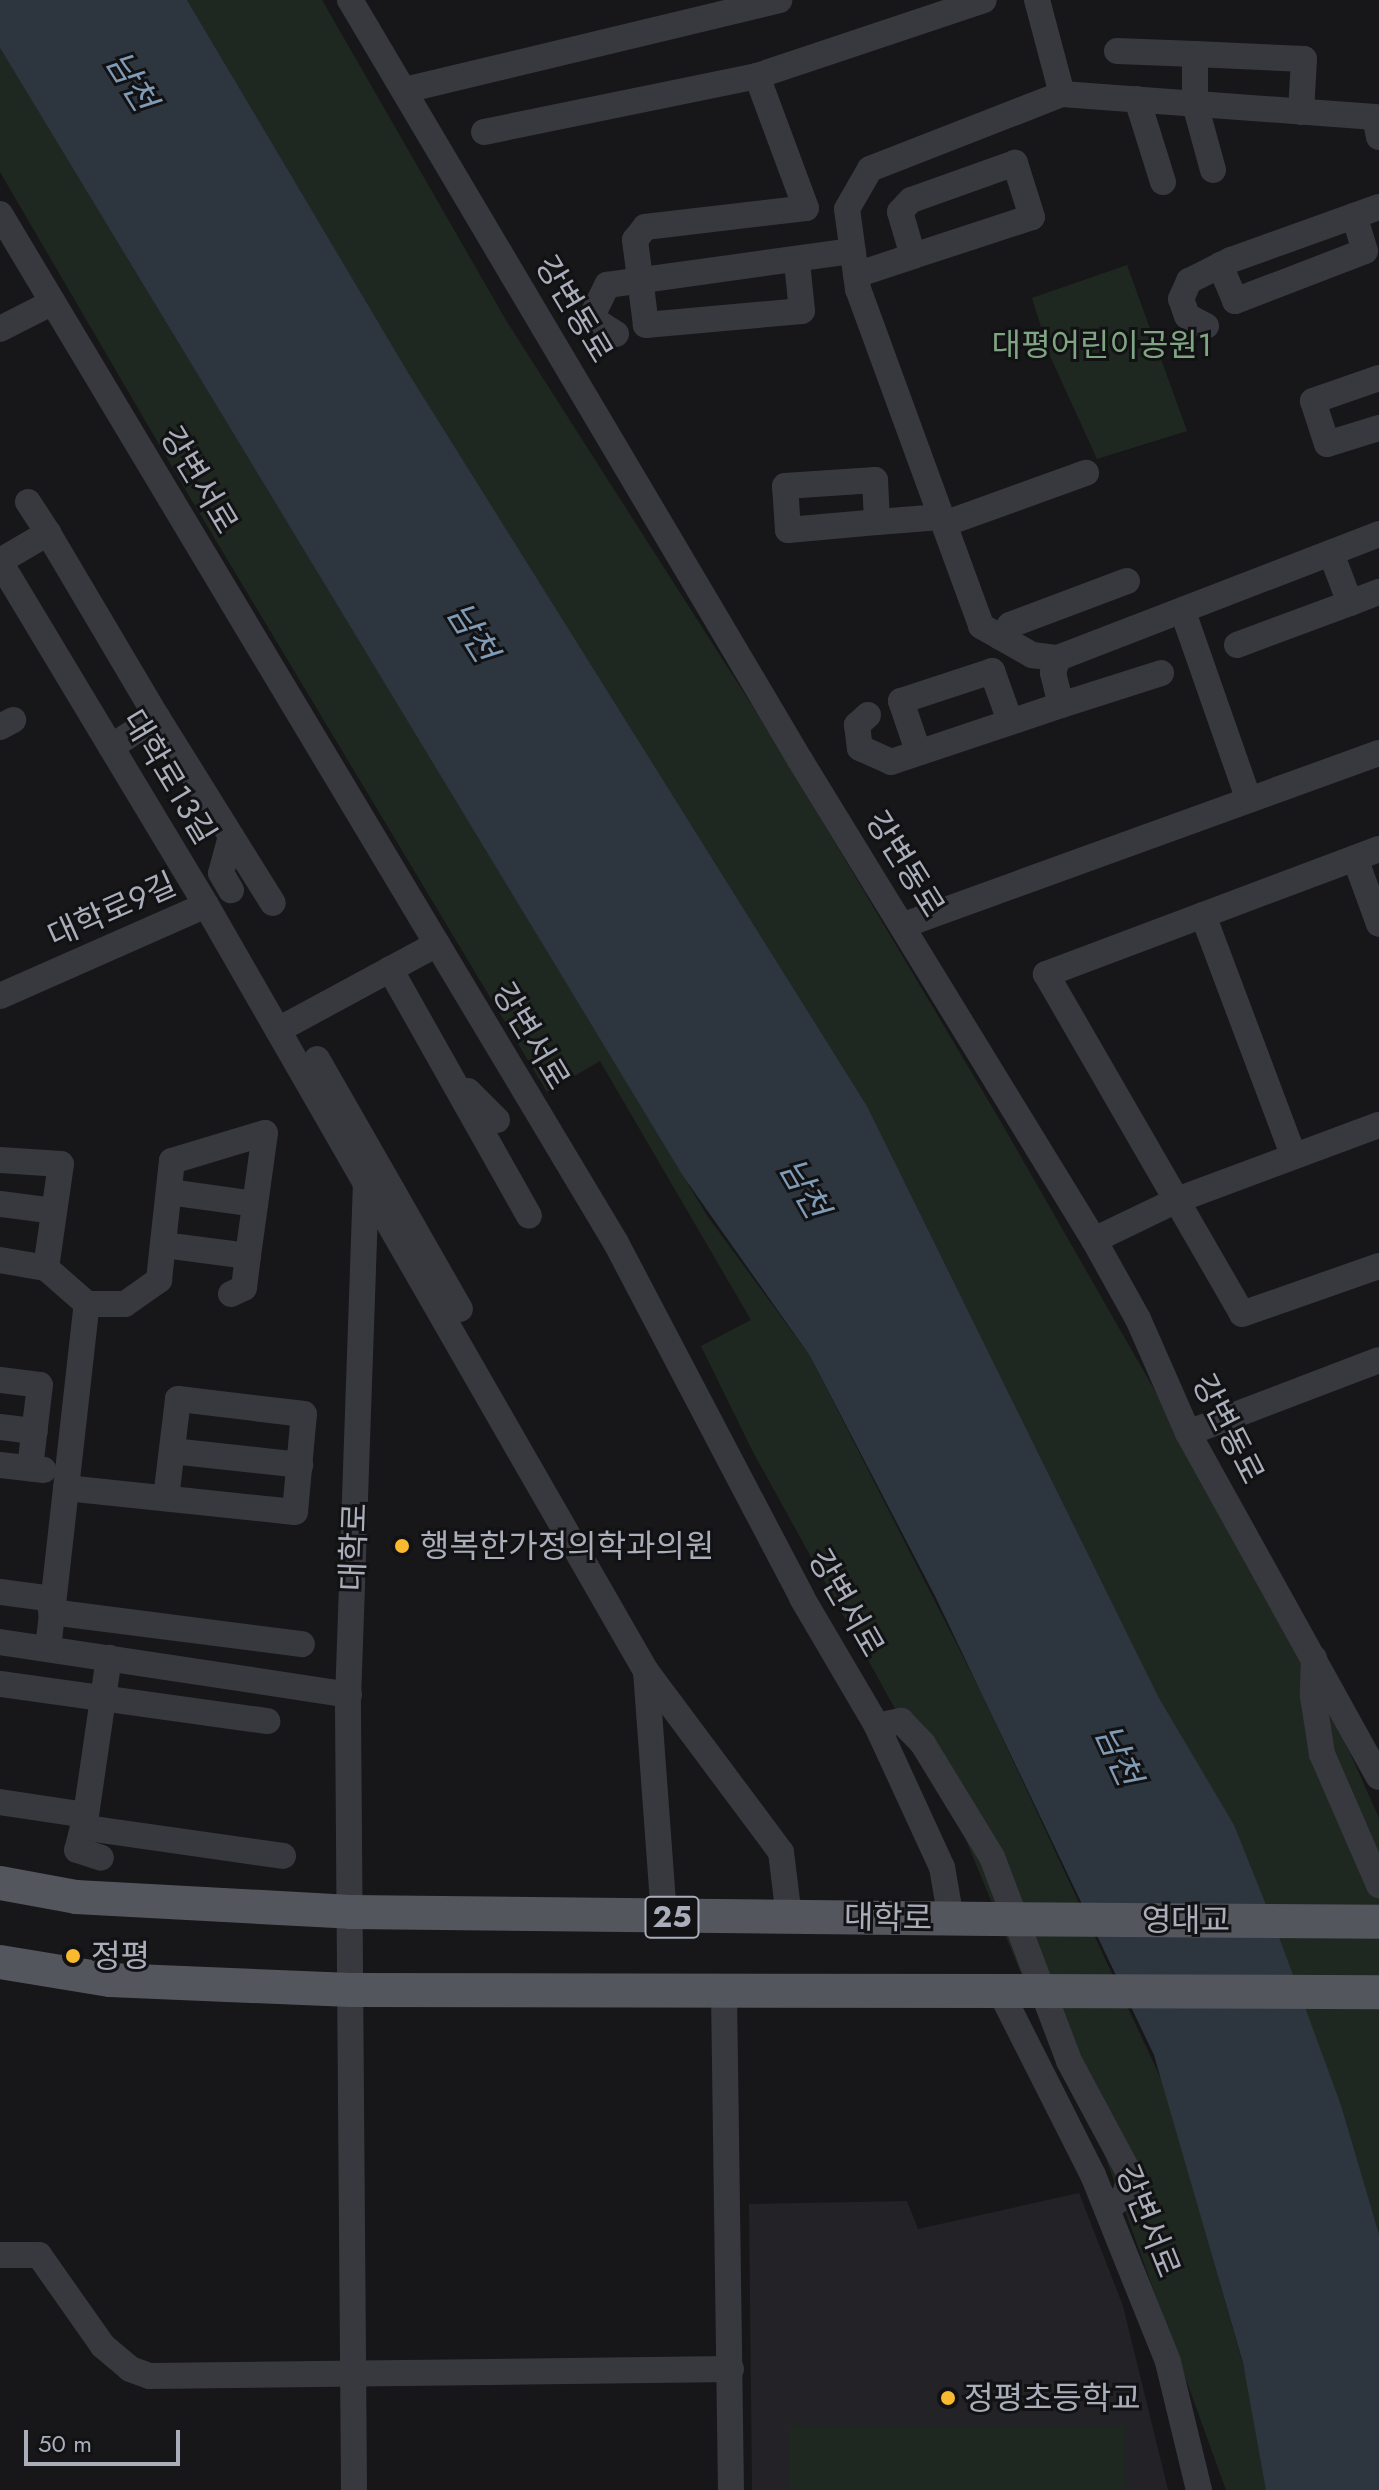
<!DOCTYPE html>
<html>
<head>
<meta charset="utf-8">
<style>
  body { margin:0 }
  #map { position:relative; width:1379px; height:2490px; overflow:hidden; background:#171719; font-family:Jost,"Noto Sans KR",sans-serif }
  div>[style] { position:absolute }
  .built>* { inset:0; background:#232327 }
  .green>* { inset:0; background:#1f2820; transform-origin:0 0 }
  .water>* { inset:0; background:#2d363e }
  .minor>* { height:26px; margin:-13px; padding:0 13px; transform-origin:13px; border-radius:13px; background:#38393f }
  .major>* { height:34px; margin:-17px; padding:0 17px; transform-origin:17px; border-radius:17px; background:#54565e }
  .major-bridge>* { height:34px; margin:-17px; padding:0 17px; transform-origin:17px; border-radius:17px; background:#54565e }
  .dots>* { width:22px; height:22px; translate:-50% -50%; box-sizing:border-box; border:4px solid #121214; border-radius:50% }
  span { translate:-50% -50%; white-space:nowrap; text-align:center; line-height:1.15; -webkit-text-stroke:6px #121214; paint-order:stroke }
  .shield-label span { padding:2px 6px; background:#121214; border:2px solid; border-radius:6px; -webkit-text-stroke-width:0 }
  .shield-label { font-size:30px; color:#a9aeba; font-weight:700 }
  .street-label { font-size:32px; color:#a9aeba }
  .park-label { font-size:32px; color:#7fa583 }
  .poi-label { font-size:32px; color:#a9aeba }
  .left { translate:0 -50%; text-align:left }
  .water-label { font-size:34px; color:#7f9bb6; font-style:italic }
  .scale { position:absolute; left:24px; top:2430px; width:156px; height:36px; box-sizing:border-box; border:4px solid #a9aeba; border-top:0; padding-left:10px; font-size:24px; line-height:28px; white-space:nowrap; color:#a9aeba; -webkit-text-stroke:6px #121214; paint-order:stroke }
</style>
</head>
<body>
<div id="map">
  <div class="built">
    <i style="clip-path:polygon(1079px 2193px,1123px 2306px,1168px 2490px,752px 2490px,749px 2204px,907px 2201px,918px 2229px)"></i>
  </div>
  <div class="green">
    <i style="clip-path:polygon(187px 0,322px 0,507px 322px,774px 740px,1001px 1122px,1178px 1431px,1342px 1735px,1379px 1818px,1379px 2234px,1341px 2105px,1234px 1826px,1159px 1698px,867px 1106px,409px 374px)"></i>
    <i style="clip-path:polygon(0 48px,708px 1217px,810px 1356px,980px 1690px,1162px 2081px,1248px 2382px,1267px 2490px,1226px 2490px,1103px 2150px,1045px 2031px,961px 1828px,753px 1452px,701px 1346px,751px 1320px,600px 1061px,547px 1092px,191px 499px,0 172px)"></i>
    <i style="clip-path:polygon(1127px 265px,1187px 431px,1097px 459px,1050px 356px,1032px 298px)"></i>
    <i style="left:790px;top:2426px;width:335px;height:64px"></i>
  </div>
  <div class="water">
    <i style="clip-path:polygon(0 0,187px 0,409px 374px,867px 1106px,1159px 1698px,1234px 1825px,1280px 1940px,1341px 2105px,1379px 2234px,1379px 2490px,1266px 2490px,1243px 2363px,1154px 2055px,936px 1598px,810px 1356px,683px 1176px,0 48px)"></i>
  </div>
  <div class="minor">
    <i style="left:350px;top:0;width:883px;rotate:59.37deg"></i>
    <i style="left:800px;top:760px;width:563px;rotate:58.51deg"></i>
    <i style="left:1094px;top:1240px;width:90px;rotate:60.9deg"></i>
    <i style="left:1138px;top:1319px;width:124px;rotate:66.3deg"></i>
    <i style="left:1188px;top:1433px;width:393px;rotate:61deg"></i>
    <i style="left:1037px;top:0;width:97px;rotate:75.1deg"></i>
    <i style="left:1117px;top:51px;width:78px;rotate:2.2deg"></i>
    <i style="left:405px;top:90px;width:385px;rotate:-13.5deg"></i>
    <i style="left:1137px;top:99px;width:87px;rotate:72.6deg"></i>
    <i style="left:484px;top:132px;width:279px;rotate:-11.6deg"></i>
    <i style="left:1379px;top:137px;width:20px;rotate:-101deg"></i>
    <i style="left:1375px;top:117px;width:314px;rotate:-175.8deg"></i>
    <i style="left:1062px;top:94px;width:206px;rotate:158.7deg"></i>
    <i style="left:870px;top:169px;width:46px;rotate:119.9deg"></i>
    <i style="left:847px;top:209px;width:81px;rotate:82.2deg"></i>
    <i style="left:858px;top:289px;width:359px;rotate:69.9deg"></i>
    <i style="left:981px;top:626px;width:59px;rotate:29.6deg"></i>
    <i style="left:1032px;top:655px;width:26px;rotate:7deg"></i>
    <i style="left:1058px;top:658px;width:344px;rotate:-21.1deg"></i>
    <i style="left:1213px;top:170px;width:68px;rotate:-105.3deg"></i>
    <i style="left:1195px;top:104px;width:50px;rotate:-90deg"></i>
    <i style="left:1195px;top:54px;width:109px;rotate:2.6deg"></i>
    <i style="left:1304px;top:59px;width:53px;rotate:93.2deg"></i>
    <i style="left:0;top:214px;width:1199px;rotate:59.09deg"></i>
    <i style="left:616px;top:1243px;width:401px;rotate:62.3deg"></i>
    <i style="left:802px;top:1598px;width:148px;rotate:59.6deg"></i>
    <i style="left:877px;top:1726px;width:155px;rotate:65.3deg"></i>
    <i style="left:942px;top:1867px;width:53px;rotate:80.2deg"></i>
    <i style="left:797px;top:262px;width:49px;rotate:84.2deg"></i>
    <i style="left:802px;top:311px;width:157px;rotate:174.9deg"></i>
    <i style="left:646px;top:325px;width:86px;rotate:-97.4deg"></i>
    <i style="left:635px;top:240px;width:16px;rotate:-52deg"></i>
    <i style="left:645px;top:227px;width:162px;rotate:-6.7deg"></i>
    <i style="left:806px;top:208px;width:141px;rotate:-110.4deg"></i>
    <i style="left:757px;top:76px;width:239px;rotate:-18.5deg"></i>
    <i style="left:1220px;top:265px;width:39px;rotate:67deg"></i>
    <i style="left:1235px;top:301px;width:139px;rotate:-21deg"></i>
    <i style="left:1365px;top:251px;width:37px;rotate:-107deg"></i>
    <i style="left:856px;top:275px;width:60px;rotate:-18.4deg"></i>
    <i style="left:913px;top:256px;width:125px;rotate:-18.1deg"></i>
    <i style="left:1032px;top:217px;width:57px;rotate:-107.5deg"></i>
    <i style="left:1015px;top:163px;width:110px;rotate:160.4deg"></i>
    <i style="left:911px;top:200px;width:16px;rotate:133deg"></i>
    <i style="left:900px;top:212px;width:46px;rotate:73.5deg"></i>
    <i style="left:1206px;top:326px;width:21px;rotate:-152deg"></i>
    <i style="left:1187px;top:316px;width:18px;rotate:-109deg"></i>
    <i style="left:1181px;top:299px;width:20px;rotate:-66deg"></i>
    <i style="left:1189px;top:281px;width:47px;rotate:-26.6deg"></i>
    <i style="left:1231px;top:260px;width:157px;rotate:-19.7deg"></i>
    <i style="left:0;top:329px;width:59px;rotate:-27deg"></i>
    <i style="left:616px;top:334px;width:30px;rotate:-147deg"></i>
    <i style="left:591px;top:318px;width:37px;rotate:-64deg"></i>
    <i style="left:607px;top:285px;width:248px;rotate:-7.9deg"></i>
    <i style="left:1379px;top:378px;width:70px;rotate:160.8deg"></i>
    <i style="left:1313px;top:401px;width:45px;rotate:72deg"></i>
    <i style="left:1327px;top:444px;width:54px;rotate:-17.1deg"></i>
    <i style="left:28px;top:502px;width:37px;rotate:57deg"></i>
    <i style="left:877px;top:522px;width:42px;rotate:-92.7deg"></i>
    <i style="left:875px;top:480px;width:90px;rotate:176.2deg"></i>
    <i style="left:785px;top:486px;width:44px;rotate:86.1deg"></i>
    <i style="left:788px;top:530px;width:89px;rotate:-5.1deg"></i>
    <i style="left:877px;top:522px;width:64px;rotate:-4.5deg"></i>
    <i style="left:944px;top:524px;width:151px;rotate:-19.8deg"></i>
    <i style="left:1331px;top:553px;width:53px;rotate:69.2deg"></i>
    <i style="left:1350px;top:603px;width:31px;rotate:-21deg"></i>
    <i style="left:0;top:561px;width:56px;rotate:-30.3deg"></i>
    <i style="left:48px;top:533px;width:214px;rotate:59.4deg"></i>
    <i style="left:0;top:562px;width:400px;rotate:59deg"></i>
    <i style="left:206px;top:905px;width:883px;rotate:60.13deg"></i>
    <i style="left:646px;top:1671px;width:247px;rotate:85.8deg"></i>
    <i style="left:1183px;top:612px;width:199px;rotate:70.7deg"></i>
    <i style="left:1000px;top:637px;width:16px;rotate:-50deg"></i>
    <i style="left:1010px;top:625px;width:125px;rotate:-20.6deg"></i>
    <i style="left:1237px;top:645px;width:121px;rotate:-20.4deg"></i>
    <i style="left:1061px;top:705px;width:105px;rotate:-17.7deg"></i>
    <i style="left:868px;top:715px;width:15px;rotate:138deg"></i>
    <i style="left:857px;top:725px;width:23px;rotate:83deg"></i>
    <i style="left:860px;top:748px;width:34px;rotate:24deg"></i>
    <i style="left:891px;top:762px;width:179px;rotate:-18.5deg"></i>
    <i style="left:1061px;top:705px;width:33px;rotate:-104deg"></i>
    <i style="left:1053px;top:673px;width:16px;rotate:-72deg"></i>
    <i style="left:0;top:727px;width:15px;rotate:-28deg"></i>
    <i style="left:111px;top:747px;width:55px;rotate:-33.1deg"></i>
    <i style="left:157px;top:717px;width:219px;rotate:58.1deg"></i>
    <i style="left:918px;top:751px;width:53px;rotate:-108.8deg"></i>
    <i style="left:901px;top:701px;width:96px;rotate:-18.2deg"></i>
    <i style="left:992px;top:671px;width:53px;rotate:70.2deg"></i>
    <i style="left:231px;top:836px;width:38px;rotate:105deg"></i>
    <i style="left:221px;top:873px;width:20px;rotate:60deg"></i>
    <i style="left:1379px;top:849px;width:356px;rotate:159.4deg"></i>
    <i style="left:1046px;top:974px;width:392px;rotate:60deg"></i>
    <i style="left:1242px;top:1314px;width:145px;rotate:-19.3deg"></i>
    <i style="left:1355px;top:858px;width:70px;rotate:70deg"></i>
    <i style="left:1203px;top:915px;width:256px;rotate:69.4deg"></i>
    <i style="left:904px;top:925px;width:505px;rotate:-19.91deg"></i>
    <i style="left:390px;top:969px;width:283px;rotate:60.6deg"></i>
    <i style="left:0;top:996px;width:225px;rotate:-23.8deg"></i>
    <i style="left:278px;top:1030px;width:181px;rotate:-28.4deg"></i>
    <i style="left:317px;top:1059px;width:151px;rotate:60.2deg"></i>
    <i style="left:392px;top:1190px;width:19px;rotate:152deg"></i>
    <i style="left:468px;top:1091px;width:41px;rotate:45deg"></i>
    <i style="left:0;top:1160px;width:61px;rotate:3.8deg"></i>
    <i style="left:61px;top:1164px;width:105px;rotate:98.2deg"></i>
    <i style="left:392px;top:1190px;width:137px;rotate:60.3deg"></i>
    <i style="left:169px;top:1192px;width:87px;rotate:7.9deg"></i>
    <i style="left:0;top:1204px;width:54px;rotate:7.4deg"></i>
    <i style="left:1094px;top:1240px;width:92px;rotate:-25.7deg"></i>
    <i style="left:1177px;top:1200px;width:215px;rotate:-20.4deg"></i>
    <i style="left:0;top:1260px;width:47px;rotate:9.9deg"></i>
    <i style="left:46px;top:1268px;width:55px;rotate:41.3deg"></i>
    <i style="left:87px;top:1304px;width:38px"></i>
    <i style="left:125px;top:1304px;width:42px;rotate:-35.2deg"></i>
    <i style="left:159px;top:1280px;width:120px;rotate:-83.8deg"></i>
    <i style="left:172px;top:1161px;width:97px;rotate:-16.8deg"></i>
    <i style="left:265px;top:1133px;width:124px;rotate:97.9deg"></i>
    <i style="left:248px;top:1256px;width:86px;rotate:-172.6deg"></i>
    <i style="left:231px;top:1294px;width:14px;rotate:-25deg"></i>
    <i style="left:244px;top:1288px;width:32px;rotate:-83deg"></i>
    <i style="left:0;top:1380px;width:40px;rotate:7.1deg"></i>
    <i style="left:40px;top:1385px;width:84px;rotate:96.9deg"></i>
    <i style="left:0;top:1427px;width:35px;rotate:7deg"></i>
    <i style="left:1188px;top:1433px;width:204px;rotate:-20.9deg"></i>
    <i style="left:172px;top:1451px;width:129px;rotate:6.2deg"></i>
    <i style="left:0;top:1465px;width:44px;rotate:6.5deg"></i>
    <i style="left:66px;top:1488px;width:230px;rotate:6deg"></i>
    <i style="left:295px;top:1512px;width:98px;rotate:-84.8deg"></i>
    <i style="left:304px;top:1414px;width:127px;rotate:-173.2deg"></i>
    <i style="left:178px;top:1399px;width:100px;rotate:96.9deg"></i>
    <i style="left:0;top:1592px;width:53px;rotate:7.5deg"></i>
    <i style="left:51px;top:1612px;width:253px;rotate:7.3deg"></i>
    <i style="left:0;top:1642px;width:353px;rotate:8.6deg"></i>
    <i style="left:48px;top:1649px;width:347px;rotate:-83.6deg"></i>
    <i style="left:1314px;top:1658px;width:38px;rotate:92deg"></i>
    <i style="left:1313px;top:1696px;width:59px;rotate:81.2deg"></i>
    <i style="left:1322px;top:1754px;width:143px;rotate:66.5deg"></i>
    <i style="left:646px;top:1671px;width:226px;rotate:53.3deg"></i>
    <i style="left:781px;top:1852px;width:65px;rotate:83deg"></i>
    <i style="left:0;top:1684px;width:270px;rotate:7.9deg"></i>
    <i style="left:877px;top:1726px;width:25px;rotate:-12deg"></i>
    <i style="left:901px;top:1721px;width:32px;rotate:46deg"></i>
    <i style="left:923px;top:1744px;width:132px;rotate:58.6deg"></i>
    <i style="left:992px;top:1857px;width:218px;rotate:69.3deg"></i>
    <i style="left:1069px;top:2061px;width:129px;rotate:61.8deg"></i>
    <i style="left:1130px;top:2175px;width:21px;rotate:104deg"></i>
    <i style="left:1125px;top:2195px;width:23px;rotate:142deg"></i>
    <i style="left:0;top:1802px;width:87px;rotate:8.6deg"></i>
    <i style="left:86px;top:1815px;width:159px;rotate:-81.7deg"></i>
    <i style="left:86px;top:1815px;width:13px;rotate:86deg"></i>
    <i style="left:87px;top:1828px;width:198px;rotate:8.1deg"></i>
    <i style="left:86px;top:1815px;width:36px;rotate:104deg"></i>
    <i style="left:77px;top:1850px;width:25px;rotate:18deg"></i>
    <i style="left:1000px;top:1991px;width:206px;rotate:63.2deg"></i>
    <i style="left:1093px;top:2175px;width:201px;rotate:68.1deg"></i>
    <i style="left:1168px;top:2362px;width:132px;rotate:76.4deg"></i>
    <i style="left:724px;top:1992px;width:498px;rotate:89.2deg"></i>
    <i style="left:0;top:2255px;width:39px"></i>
    <i style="left:39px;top:2255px;width:111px;rotate:54.9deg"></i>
    <i style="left:103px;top:2346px;width:35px;rotate:40deg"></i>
    <i style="left:130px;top:2369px;width:20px;rotate:20deg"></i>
    <i style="left:149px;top:2376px;width:582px;rotate:-0.69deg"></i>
    <i style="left:354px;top:2490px;width:790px;rotate:-90.44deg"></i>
    <i style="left:348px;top:1700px;width:518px;rotate:-88.01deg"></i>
  </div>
  <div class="major">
    <i style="left:0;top:1883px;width:77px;rotate:10.4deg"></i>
    <i style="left:76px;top:1897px;width:275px;rotate:3.1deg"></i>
    <i style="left:351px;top:1912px;width:642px;rotate:0.62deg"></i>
    <i style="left:0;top:1962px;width:111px;rotate:9.3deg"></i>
    <i style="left:110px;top:1980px;width:241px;rotate:2.4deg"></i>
    <i style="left:351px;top:1990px;width:672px;rotate:0.09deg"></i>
  </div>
  <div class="major-bridge">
    <i style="left:993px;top:1919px;width:386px;rotate:0.4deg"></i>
    <i style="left:1023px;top:1991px;width:356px;rotate:0.2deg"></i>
  </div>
  <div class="dots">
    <i style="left:402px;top:1546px;background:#f9ba30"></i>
    <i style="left:73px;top:1956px;background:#f9ba30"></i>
    <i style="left:948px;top:2398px;background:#f9ba30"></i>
  </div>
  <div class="shield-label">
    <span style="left:672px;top:1917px">25</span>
  </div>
  <div class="street-label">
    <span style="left:574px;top:309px;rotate:59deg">강변동로</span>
    <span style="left:199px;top:480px;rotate:59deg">강변서로</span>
    <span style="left:169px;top:777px;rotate:59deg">대학로13길</span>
    <span style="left:905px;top:864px;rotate:58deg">강변동로</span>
    <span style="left:112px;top:910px;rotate:-24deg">대학로9길</span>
    <span style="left:531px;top:1036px;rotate:59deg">강변서로</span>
    <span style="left:1228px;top:1429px;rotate:63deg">강변동로</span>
    <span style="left:354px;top:1547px;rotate:-88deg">대학로</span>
    <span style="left:846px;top:1603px;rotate:60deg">강변서로</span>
    <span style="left:888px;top:1918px;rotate:1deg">대학로</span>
    <span style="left:1186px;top:1920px">영대교</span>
    <span style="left:1148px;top:2221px;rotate:68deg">강변서로</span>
  </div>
  <div class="park-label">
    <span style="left:1102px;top:345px">대평어린이공원1</span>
  </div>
  <div class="poi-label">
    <span class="left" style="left:420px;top:1546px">행복한가정의학과의원</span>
    <span class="left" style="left:91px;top:1956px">정평</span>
    <span class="left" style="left:964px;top:2398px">정평초등학교</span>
  </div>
  <div class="water-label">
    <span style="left:131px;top:81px;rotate:58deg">남천</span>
    <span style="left:472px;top:632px;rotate:58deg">남천</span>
    <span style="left:804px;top:1188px;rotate:60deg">남천</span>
    <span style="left:1118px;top:1755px;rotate:65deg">남천</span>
  </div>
  <div class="scale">50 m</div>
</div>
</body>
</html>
